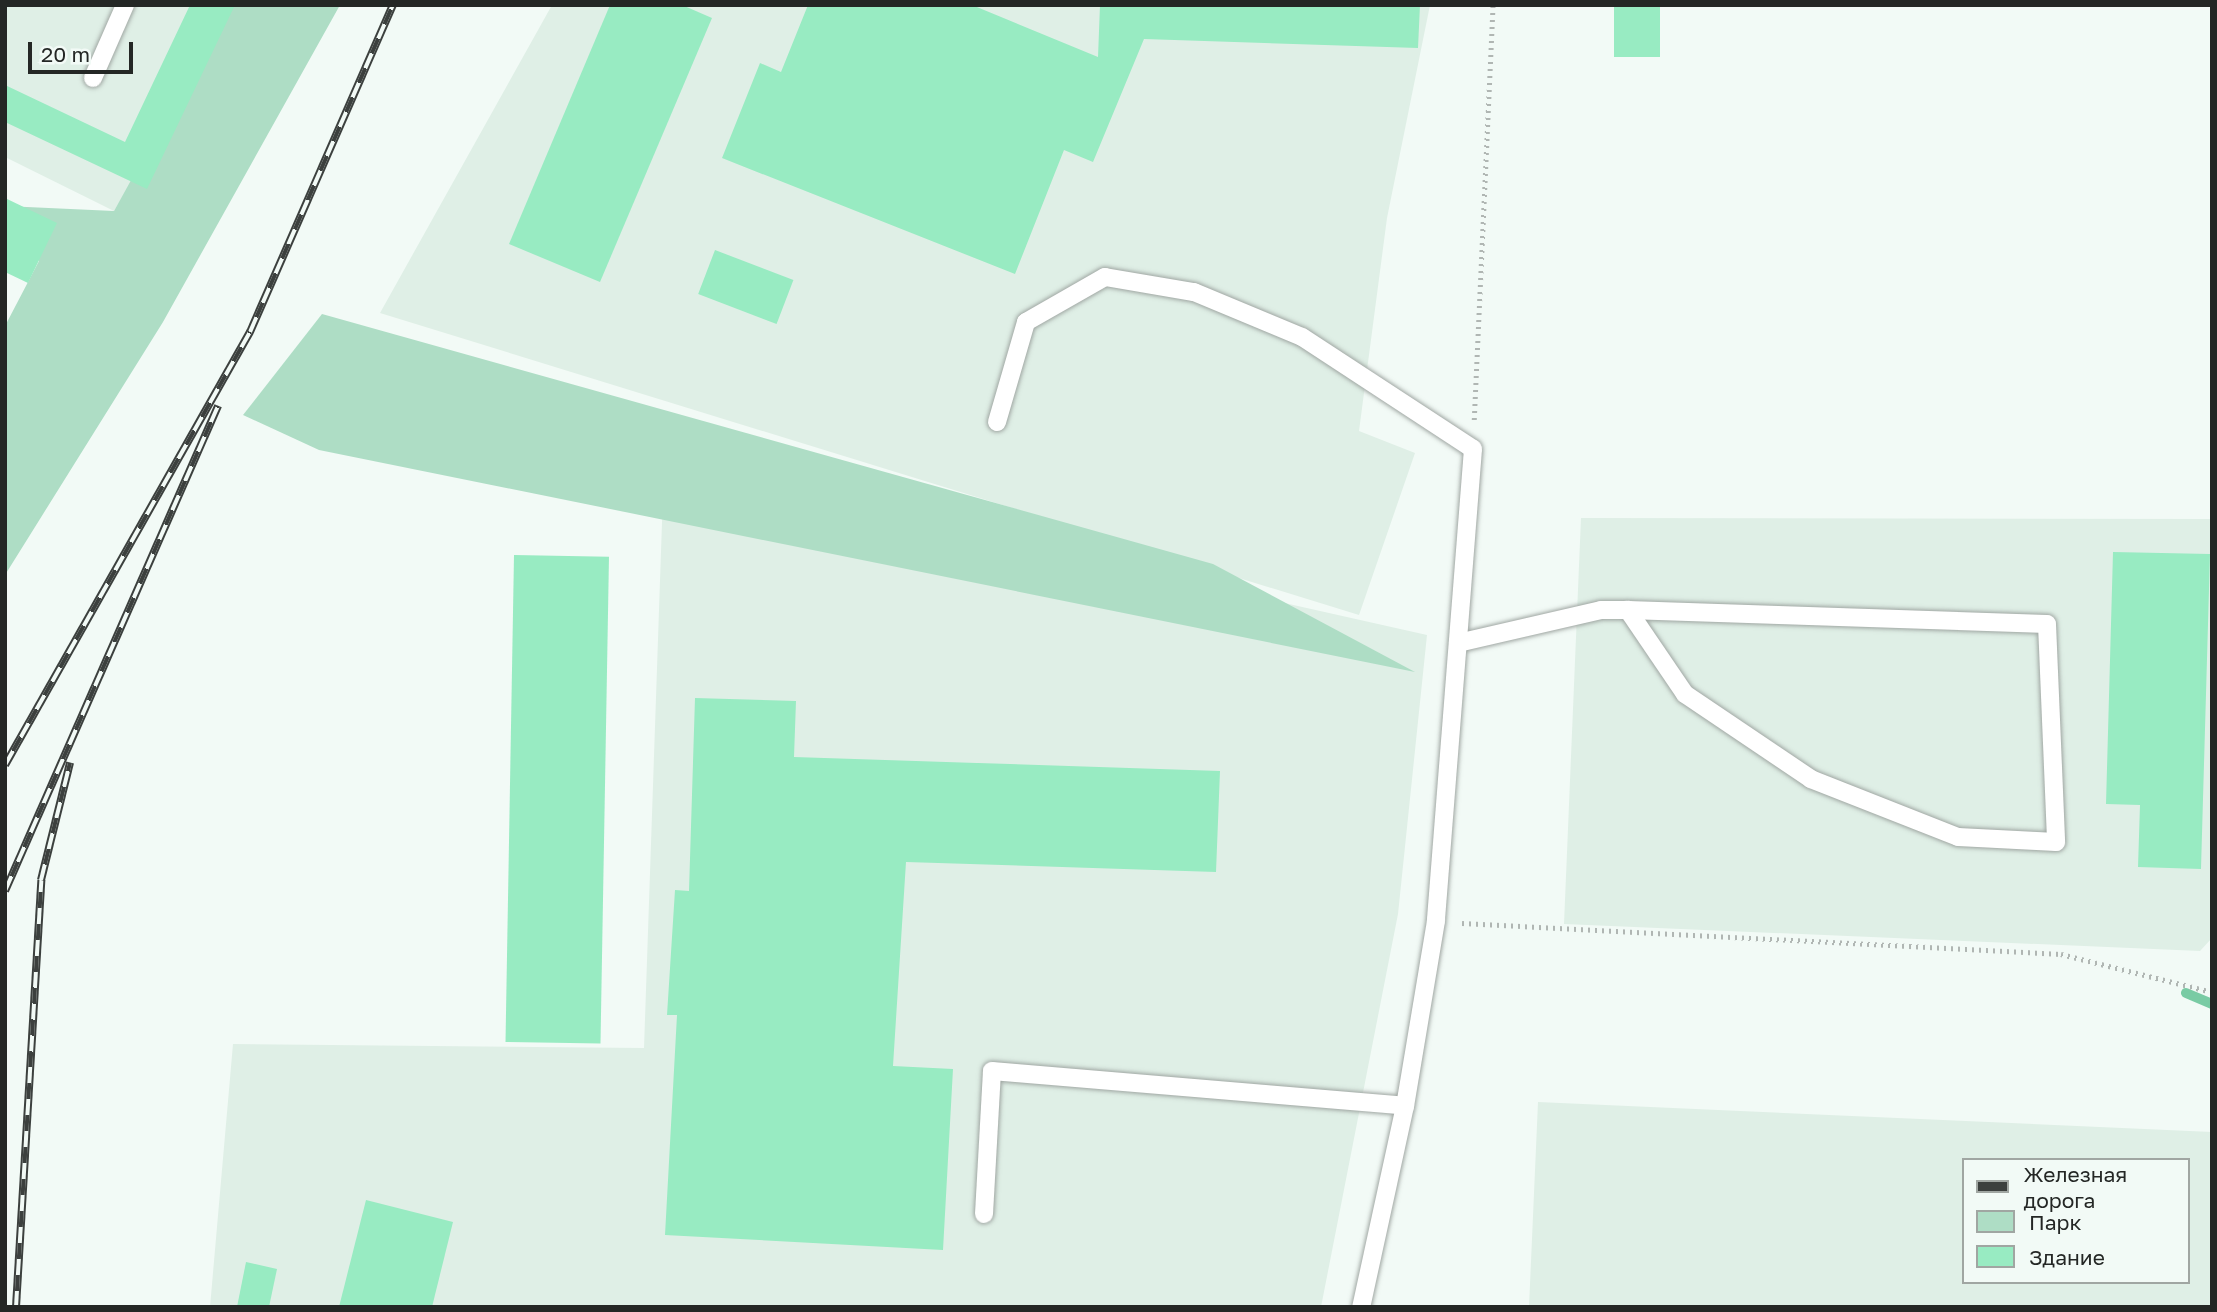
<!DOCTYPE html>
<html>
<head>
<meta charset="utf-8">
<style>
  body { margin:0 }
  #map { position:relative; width:2217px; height:1312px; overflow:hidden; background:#f2faf6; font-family:"Golos Text",sans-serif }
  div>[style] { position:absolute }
  .built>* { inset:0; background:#dfefe6 }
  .green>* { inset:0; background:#aeddc5 }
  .stream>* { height:10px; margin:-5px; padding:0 5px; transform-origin:5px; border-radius:5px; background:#79cba4 }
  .building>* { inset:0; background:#98ebc2; transform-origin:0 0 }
  .path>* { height:4.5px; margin-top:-2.25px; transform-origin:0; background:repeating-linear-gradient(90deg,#b0b6b3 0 2px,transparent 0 7px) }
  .roads { filter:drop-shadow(0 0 2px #a0a7a3) drop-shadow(0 0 2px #a0a7a3) }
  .service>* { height:18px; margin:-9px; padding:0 9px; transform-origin:9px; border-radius:9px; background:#fff }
  .rail>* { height:8px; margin-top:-4px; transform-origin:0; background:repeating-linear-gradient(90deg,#f2faf6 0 16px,#3c403e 0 32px); box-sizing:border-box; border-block:2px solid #3c403e }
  span { translate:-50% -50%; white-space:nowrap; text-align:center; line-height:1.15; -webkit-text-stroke:6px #f2faf6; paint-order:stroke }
  .frame { position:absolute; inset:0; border:7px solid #242725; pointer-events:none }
  .legend { position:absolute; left:1962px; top:1158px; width:228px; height:126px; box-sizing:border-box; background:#f2faf6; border:2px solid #a0a6a2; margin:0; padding:9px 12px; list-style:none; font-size:21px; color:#242725 }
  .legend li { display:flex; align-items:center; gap:14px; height:35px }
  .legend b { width:35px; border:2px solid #a0a6a2 }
  .scale { position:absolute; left:28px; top:42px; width:105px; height:32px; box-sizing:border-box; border:4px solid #242725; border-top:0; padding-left:9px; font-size:21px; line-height:24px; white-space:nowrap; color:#242725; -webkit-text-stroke:5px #f2faf6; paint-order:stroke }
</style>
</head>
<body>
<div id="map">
  <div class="built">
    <i style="clip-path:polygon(5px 5px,235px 5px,114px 211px,5px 157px)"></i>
    <i style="clip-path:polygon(552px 5px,1430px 5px,1387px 218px,1359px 431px,1415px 453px,1359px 615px,380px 313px)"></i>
    <i style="clip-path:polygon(664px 464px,1427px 635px,1398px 914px,1321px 1307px,210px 1307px,233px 1044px,644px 1048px)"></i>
    <i style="clip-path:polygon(1581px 518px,2212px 519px,2212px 938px,2200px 951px,1564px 924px)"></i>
    <i style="clip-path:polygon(evenodd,1538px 1102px,2212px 1132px,2212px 1307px,1529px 1307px,1538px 1102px,1963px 1160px,2187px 1160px,2187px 1282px,1963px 1282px,1963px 1160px)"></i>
  </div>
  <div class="green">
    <i style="clip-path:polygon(228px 5px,340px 5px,163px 322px,5px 575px,5px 326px,39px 261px,5px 206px,114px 211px)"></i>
    <i style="clip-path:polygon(322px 314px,1213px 564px,1415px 672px,319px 450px,243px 415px)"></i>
  </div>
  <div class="stream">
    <i style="left:2186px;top:993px;width:28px;rotate:23deg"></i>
  </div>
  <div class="building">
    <i style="clip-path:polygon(190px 5px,235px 5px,147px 189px,5px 122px,5px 85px,125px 142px)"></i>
    <i style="clip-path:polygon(610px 5px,682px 5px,712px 18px,600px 282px,509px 244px)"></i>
    <i style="clip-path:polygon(808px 5px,972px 5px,1098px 57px,1100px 5px,1420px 5px,1418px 48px,1144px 39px,1093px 162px,1064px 150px,1015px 274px,722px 158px,760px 63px,781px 72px)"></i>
    <i style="left:1614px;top:5px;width:46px;height:52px"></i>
    <i style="clip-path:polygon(5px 198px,57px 223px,28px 283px,5px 272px)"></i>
    <i style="left:715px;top:250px;width:84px;height:47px;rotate:21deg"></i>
    <i style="clip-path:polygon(2113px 552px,2210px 554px,2201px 869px,2138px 867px,2140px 805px,2106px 804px)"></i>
    <i style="left:514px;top:555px;width:95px;height:487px;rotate:1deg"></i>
    <i style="clip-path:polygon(695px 698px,796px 701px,794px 757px,1220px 771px,1216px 872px,906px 862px,893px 1066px,953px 1069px,943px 1250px,665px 1235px,677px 1015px,667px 1015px,675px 890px,689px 891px)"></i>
    <i style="clip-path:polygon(366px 1200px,453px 1222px,432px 1307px,339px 1307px)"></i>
    <i style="clip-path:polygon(246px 1262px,277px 1269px,269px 1307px,237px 1307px)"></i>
  </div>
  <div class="path">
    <i style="left:1474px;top:420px;width:415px;rotate:-87.4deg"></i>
    <i style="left:1462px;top:923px;width:600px;rotate:2.96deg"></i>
    <i style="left:2061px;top:954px;width:156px;rotate:14.1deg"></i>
  </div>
  <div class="roads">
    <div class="service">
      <i style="left:93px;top:78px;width:80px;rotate:-66.3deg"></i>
      <i style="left:997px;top:422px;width:104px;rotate:-73.8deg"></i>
      <i style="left:1026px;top:322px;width:91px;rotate:-29.7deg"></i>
      <i style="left:1105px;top:277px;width:90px;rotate:9.6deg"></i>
      <i style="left:1194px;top:292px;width:117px;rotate:22.6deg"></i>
      <i style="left:1302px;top:337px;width:204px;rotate:33.2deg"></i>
      <i style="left:1473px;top:449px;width:473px;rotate:94.5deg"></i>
      <i style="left:1436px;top:921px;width:188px;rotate:99.5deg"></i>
      <i style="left:1405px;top:1106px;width:206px;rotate:102.3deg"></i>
      <i style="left:1458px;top:643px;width:147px;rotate:-13deg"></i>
      <i style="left:1601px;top:610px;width:27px"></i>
      <i style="left:1628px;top:610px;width:419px;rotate:1.9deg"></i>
      <i style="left:2047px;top:624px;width:218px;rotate:87.6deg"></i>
      <i style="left:2056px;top:842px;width:98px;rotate:-177.1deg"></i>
      <i style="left:1958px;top:837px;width:158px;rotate:-158.5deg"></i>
      <i style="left:1811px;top:779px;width:152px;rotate:-146deg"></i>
      <i style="left:1685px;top:694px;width:102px;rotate:-124.2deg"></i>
      <i style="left:984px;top:1214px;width:143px;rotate:-86.8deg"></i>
      <i style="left:992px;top:1071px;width:414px;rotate:4.8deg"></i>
    </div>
  </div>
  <div class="rail">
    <i style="left:5px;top:765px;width:498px;rotate:-60.5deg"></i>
    <i style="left:250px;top:332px;width:357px;rotate:-66.4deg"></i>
    <i style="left:5px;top:891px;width:530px;rotate:-66.29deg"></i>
    <i style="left:16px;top:1307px;width:428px;rotate:-86.6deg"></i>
    <i style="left:41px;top:880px;width:121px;rotate:-76.1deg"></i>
  </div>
  <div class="frame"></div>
  <ul class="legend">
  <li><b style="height:9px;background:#3c403e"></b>Железная дорога</li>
  <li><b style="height:19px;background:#aeddc5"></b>Парк</li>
  <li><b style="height:19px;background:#98ebc2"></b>Здание</li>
  </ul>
  <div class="scale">20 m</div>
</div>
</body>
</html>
